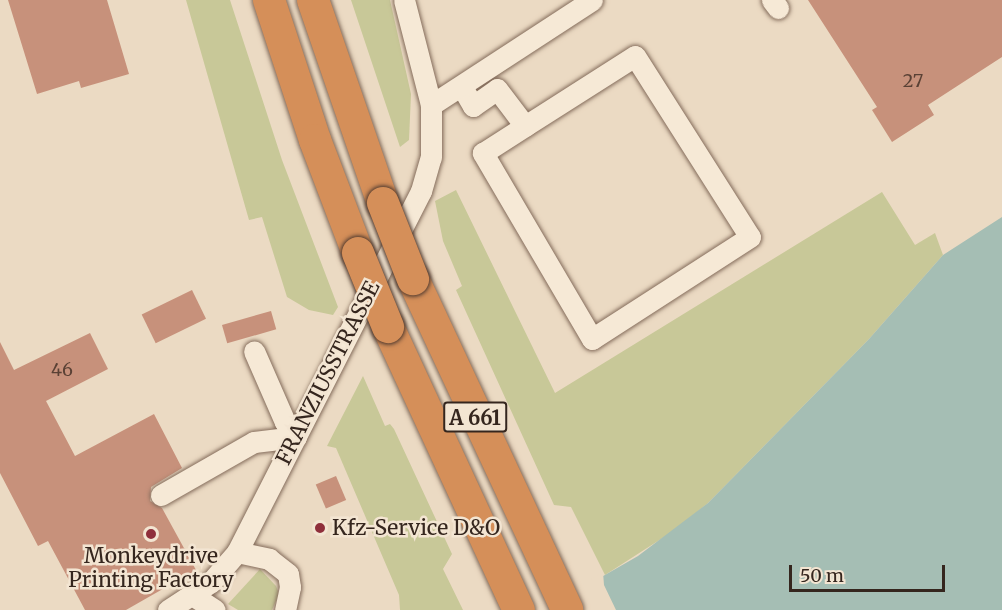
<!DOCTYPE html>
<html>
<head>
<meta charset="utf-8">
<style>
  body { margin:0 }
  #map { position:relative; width:1002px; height:610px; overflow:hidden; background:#ebdac3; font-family:Merriweather,serif }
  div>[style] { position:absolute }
  .green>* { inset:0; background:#c8c898 }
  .water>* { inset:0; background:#a5beb4 }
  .pier>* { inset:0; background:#ebdac3 }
  .building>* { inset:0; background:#c7917b; transform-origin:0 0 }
  .roads { filter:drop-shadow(0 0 2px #846c5b) drop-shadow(0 0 2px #846c5b) }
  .minor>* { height:21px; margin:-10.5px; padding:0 10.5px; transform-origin:10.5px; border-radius:10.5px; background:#f6e9d6 }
  .highway>* { height:32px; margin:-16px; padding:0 16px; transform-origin:16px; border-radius:16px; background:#d58f59 }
  .bridges { filter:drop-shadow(0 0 2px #523b2f) drop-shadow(0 0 2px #523b2f) }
  .highway-bridge>* { height:32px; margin:-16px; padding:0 16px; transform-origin:16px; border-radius:16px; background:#d58f59 }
  .dots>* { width:16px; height:16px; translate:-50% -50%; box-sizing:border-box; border:3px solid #f3e5d2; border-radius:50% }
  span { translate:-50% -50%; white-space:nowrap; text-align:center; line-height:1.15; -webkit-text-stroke:5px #f3e5d2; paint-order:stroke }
  .number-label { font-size:18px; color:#5a4135 }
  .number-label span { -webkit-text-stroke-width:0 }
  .shield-label span { padding:2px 4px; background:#f3e5d2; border:2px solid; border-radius:4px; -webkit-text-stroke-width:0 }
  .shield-label { font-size:20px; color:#35261e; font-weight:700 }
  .street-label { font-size:21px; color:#35261e }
  .poi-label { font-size:21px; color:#35261e }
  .left { translate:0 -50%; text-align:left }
  .scale { position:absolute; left:789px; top:565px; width:156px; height:27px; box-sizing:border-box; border:3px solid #35261e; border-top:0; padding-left:8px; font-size:18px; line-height:21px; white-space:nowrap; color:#35261e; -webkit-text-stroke:4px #f3e5d2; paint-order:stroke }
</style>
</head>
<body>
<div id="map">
  <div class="green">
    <i style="clip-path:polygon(186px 0,230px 0,282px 160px,338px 307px,333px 315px,309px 310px,287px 297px,262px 217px,249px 220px)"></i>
    <i style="clip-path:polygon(351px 0,390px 0,411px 94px,409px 140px,400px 147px)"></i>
    <i style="clip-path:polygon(456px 190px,555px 393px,882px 192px,915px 245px,935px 233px,943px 255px,869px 339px,708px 503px,675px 530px,605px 575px,571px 507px,554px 505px,456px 290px,462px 286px,443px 241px,435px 201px)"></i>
    <i style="clip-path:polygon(363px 376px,385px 426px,390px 424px,394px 429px,452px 554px,443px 569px,463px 610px,400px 610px,399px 595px,336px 448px,327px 446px)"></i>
    <i style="clip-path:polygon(260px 569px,276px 586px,279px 594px,272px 610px,238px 610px,228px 604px)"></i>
  </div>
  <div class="water">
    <i style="clip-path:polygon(1002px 217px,1002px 610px,544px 610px,638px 556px,708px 503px,869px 339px,943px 255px)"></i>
  </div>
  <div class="pier">
    <i style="clip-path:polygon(603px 572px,604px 585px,616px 610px,541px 610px)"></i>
  </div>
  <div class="building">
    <i style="clip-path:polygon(8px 0,107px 0,129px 74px,81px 88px,79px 81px,37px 94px)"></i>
    <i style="clip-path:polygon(808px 0,1002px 0,1002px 57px,928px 105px,934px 115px,892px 142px,872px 110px,877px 107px)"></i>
    <i style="left:192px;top:290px;width:32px;height:56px;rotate:64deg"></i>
    <i style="left:271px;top:311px;width:19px;height:51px;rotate:74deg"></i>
    <i style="clip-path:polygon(90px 333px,108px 369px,46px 401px,75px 456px,154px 414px,182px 468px,151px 487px,150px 501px,162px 508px,196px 570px,126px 610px,85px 610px,48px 541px,38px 546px,0 473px,0 342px,14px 370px)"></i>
    <i style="left:336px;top:476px;width:26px;height:22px;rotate:67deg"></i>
  </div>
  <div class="roads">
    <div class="minor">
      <i style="left:772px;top:0;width:10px;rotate:53deg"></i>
      <i style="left:462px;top:87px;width:22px;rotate:60deg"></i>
      <i style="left:473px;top:106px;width:29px;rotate:-35deg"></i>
      <i style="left:497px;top:89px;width:46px;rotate:52.9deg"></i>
      <i style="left:525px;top:126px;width:130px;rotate:-32.5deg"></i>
      <i style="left:635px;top:56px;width:214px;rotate:57.6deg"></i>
      <i style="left:750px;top:237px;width:188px;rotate:147.2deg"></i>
      <i style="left:592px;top:339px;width:216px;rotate:-120.4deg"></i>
      <i style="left:483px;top:153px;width:50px;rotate:-32.7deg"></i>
      <i style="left:431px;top:105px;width:192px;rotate:-33.1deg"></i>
      <i style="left:161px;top:495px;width:107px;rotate:-29.7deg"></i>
      <i style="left:254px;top:442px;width:42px;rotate:-6.8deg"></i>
      <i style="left:296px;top:437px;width:19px;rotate:-126deg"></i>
      <i style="left:285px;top:422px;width:77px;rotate:-113.6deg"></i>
      <i style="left:237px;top:552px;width:33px;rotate:12deg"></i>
      <i style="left:269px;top:559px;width:24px;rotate:38deg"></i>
      <i style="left:288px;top:574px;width:13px;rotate:81deg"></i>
      <i style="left:290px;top:587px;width:24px;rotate:102deg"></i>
      <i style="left:192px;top:595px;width:27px;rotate:33deg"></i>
      <i style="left:168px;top:610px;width:51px;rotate:-33.1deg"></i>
      <i style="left:211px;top:582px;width:40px;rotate:-49deg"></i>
      <i style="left:237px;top:552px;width:405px;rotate:-63deg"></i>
      <i style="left:421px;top:191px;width:35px;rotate:-74deg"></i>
      <i style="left:431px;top:157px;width:52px;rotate:-90deg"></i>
      <i style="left:431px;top:105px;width:108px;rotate:-104.4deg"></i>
    </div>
    <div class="highway">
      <i style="left:269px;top:0;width:147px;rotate:71.8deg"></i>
      <i style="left:315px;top:140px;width:121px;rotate:69.2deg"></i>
      <i style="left:313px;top:0;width:215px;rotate:71deg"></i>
      <i style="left:413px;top:279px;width:365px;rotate:65deg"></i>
      <i style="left:388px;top:327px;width:312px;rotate:65.2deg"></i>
    </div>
  </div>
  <div class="bridges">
    <div class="highway-bridge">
      <i style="left:383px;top:203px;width:82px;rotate:68.5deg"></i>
      <i style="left:358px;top:253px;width:80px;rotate:67.9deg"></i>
    </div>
  </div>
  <div class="dots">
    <i style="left:320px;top:528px;background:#8f2f3b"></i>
    <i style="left:151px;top:534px;background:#8f2f3b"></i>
  </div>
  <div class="number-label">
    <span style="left:913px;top:81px">27</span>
    <span style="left:62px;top:370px">46</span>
  </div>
  <div class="shield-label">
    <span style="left:475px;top:417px">A 661</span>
  </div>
  <div class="street-label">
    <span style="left:328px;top:373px;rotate:-63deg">FRANZIUSSTRASSE</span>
  </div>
  <div class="poi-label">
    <span class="left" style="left:332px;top:528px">Kfz-Service D&amp;O</span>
    <span style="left:151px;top:568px">Monkeydrive<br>Printing Factory</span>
  </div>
  <div class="scale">50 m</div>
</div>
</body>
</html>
